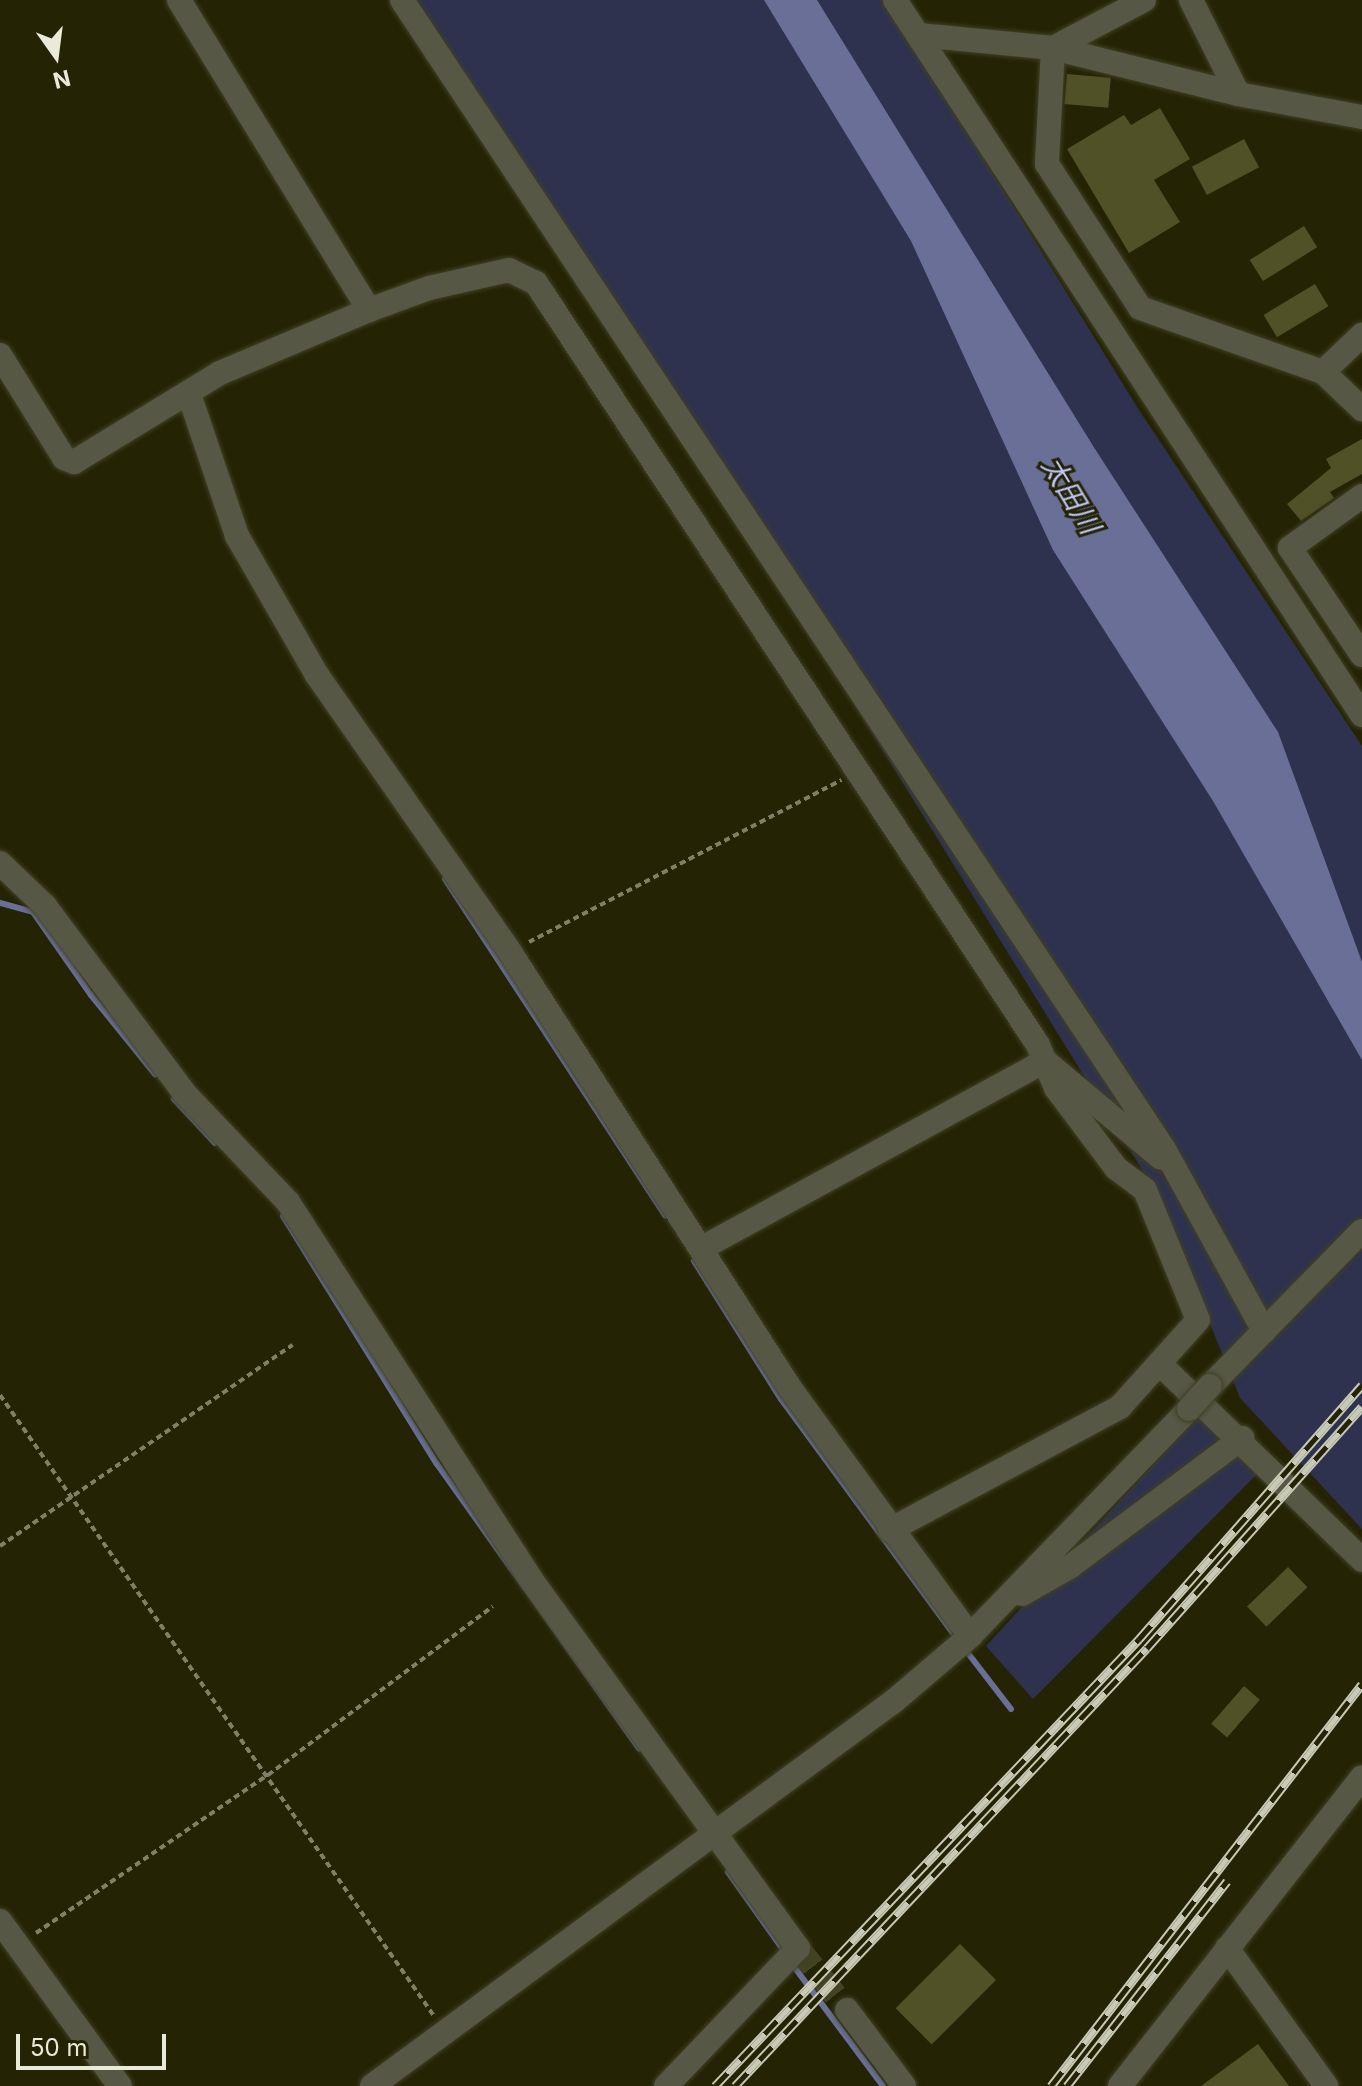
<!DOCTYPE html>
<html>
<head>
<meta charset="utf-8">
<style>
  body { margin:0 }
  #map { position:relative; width:1362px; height:2086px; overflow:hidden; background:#242405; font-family:Inter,"Noto Sans JP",sans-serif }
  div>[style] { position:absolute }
  .green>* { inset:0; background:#2f324f }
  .water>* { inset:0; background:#696f97 }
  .stream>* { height:6px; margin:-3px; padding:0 3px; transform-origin:3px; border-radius:3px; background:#696f97 }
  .building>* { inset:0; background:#505126; transform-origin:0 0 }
  .minor-tunnel>* { height:24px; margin-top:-12px; transform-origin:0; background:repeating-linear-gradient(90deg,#424225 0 24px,transparent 0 36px) }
  .path>* { height:4px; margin-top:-2px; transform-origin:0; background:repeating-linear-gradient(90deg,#808067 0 6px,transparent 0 10px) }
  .roads { filter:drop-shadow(0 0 2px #404023) drop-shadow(0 0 2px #404023) }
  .minor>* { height:24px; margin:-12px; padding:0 12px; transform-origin:12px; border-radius:12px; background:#565745 }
  .rail>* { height:9px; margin-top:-4.5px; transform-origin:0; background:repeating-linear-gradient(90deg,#242405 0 18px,#c9cab6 0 36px); box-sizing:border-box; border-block:2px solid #c9cab6 }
  .bridges { filter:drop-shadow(0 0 2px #404023) drop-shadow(0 0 2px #404023) }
  .minor-bridge>* { height:24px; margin:-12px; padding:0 12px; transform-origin:12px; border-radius:12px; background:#565745 }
  span { translate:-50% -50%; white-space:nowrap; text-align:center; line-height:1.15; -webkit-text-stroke:6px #242405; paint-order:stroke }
  .water-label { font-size:28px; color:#bfc6fb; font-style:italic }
  .north { position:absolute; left:16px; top:16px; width:80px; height:80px; -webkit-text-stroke:6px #242405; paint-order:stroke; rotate:166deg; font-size:22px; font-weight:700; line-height:32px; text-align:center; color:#e9ead8 }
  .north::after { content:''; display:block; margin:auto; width:28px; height:36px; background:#e9ead8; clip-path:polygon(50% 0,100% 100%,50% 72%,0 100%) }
  .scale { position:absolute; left:16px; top:2034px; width:150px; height:36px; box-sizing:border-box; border:4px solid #e9ead8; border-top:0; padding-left:10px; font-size:24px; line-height:28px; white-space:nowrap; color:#e9ead8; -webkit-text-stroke:6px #242405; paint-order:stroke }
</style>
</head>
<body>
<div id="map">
  <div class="green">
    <i style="clip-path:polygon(412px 0,886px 0,1139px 410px,1362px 746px,1362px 1529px,1240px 1398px,1159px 1197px,613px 314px)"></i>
    <i style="clip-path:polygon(1202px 1412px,1261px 1470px,1033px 1699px,986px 1646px)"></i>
  </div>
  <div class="water">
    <i style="clip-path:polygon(764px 0,817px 0,1095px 449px,1278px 732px,1362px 962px,1362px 1060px,1213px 801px,1053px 550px,911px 241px)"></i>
  </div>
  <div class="stream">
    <i style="left:445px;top:879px;width:402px;rotate:56.8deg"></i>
    <i style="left:0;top:903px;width:34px;rotate:15deg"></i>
    <i style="left:33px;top:912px;width:101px;rotate:55.1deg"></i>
    <i style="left:91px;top:995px;width:102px;rotate:51deg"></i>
    <i style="left:174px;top:1099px;width:60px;rotate:47deg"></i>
    <i style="left:283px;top:1216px;width:292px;rotate:58.2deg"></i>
    <i style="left:437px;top:1464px;width:349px;rotate:54.6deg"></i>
    <i style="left:694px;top:1261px;width:163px;rotate:57.8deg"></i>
    <i style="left:781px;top:1399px;width:298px;rotate:53.7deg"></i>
    <i style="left:964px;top:1648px;width:77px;rotate:52.4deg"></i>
    <i style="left:728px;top:1872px;width:100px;rotate:54.7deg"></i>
    <i style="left:792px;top:1964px;width:152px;rotate:53.3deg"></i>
  </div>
  <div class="building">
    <i style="left:1067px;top:74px;width:44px;height:30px;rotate:5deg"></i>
    <i style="clip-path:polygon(1160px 108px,1190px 159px,1154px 180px,1180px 222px,1129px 253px,1067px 149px,1124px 115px,1131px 125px)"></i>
    <i style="left:1244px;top:139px;width:32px;height:59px;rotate:62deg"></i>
    <i style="left:1304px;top:226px;width:25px;height:64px;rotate:58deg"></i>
    <i style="left:1315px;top:284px;width:26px;height:60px;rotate:59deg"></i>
    <i style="clip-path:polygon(1362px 439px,1362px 474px,1330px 492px,1334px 498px,1301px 521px,1287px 504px,1331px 468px,1326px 459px)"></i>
    <i style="left:1288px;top:1567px;width:28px;height:57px;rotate:46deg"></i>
    <i style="left:1244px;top:1686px;width:21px;height:50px;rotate:41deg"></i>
    <i style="left:960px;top:1944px;width:51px;height:91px;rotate:45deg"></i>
    <i style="clip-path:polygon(1258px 2044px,1289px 2086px,1201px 2086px)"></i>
  </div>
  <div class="minor-tunnel">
    <i style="left:798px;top:1948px;width:79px;rotate:51.7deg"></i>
  </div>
  <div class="path">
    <i style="left:529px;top:942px;width:352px;rotate:-27.4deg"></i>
    <i style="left:0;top:1395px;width:758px;rotate:55.05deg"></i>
    <i style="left:0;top:1546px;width:355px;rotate:-34.5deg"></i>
    <i style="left:36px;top:1933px;width:281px;rotate:-34.3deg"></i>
    <i style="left:268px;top:1775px;width:281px;rotate:-36.9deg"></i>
  </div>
  <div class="roads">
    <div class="minor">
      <i style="left:179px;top:0;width:364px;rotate:58.5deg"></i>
      <i style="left:369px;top:310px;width:64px;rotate:-20.1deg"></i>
      <i style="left:429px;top:288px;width:82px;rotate:-12.7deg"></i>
      <i style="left:509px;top:270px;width:30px;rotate:26deg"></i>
      <i style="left:536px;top:283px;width:912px;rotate:56.62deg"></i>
      <i style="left:1038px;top:1045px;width:47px;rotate:67.3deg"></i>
      <i style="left:1056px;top:1088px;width:100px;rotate:53.1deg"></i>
      <i style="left:1116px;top:1168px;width:36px;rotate:37deg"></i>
      <i style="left:1145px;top:1190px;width:140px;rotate:67.8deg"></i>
      <i style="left:1198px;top:1320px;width:117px;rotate:131.9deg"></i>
      <i style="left:1120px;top:1407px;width:261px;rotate:151.9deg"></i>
      <i style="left:402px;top:0;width:1379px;rotate:56.45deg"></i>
      <i style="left:1164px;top:1149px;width:208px;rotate:61.2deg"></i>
      <i style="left:895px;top:0;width:854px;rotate:56.85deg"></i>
      <i style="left:1144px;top:0;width:103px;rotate:152.2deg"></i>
      <i style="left:1053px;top:48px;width:116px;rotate:93deg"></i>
      <i style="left:1047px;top:164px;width:171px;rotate:57.1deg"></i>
      <i style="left:1140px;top:308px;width:194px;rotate:19.3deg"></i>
      <i style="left:1323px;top:372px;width:54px;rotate:43.5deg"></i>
      <i style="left:1191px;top:0;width:105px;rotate:63.4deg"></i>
      <i style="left:919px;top:35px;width:135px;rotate:5.5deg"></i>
      <i style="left:1053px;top:48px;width:191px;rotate:14deg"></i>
      <i style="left:1238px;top:94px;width:126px;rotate:10.5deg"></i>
      <i style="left:0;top:355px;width:121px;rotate:58.1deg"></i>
      <i style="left:64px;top:458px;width:11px;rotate:22deg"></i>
      <i style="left:74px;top:462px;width:171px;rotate:-31.4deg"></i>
      <i style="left:220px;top:373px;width:162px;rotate:-22.9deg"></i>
      <i style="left:1323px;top:372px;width:54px;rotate:-43.5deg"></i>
      <i style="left:189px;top:394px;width:150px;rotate:71.3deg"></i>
      <i style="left:237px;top:536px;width:160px;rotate:60.1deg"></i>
      <i style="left:317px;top:675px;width:338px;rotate:55.1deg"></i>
      <i style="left:510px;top:952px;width:518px;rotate:57.29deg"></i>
      <i style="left:790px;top:1388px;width:306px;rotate:54deg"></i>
      <i style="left:1362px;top:496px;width:89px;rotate:144.2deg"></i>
      <i style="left:1290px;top:548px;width:129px;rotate:56.1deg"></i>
      <i style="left:0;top:863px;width:62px;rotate:43.7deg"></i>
      <i style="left:45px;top:906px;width:234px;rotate:53.3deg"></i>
      <i style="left:185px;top:1094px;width:149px;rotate:46.4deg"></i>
      <i style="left:288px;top:1202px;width:447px;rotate:57.2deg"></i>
      <i style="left:530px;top:1578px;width:457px;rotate:54.1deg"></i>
      <i style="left:798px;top:1948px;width:191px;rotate:133.7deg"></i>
      <i style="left:702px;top:1248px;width:391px;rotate:-28.6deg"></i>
      <i style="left:1045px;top:1061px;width:151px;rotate:39.9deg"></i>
      <i style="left:1161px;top:1365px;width:280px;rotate:44.1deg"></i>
      <i style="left:1210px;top:1386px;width:217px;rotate:-45.6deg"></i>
      <i style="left:1022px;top:1594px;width:56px;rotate:-29.7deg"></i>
      <i style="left:1071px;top:1566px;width:214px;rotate:-36.8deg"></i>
      <i style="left:0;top:1921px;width:204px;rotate:54deg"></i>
      <i style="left:1227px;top:1948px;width:170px;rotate:54.3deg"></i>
      <i style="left:847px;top:2010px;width:95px;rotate:53.1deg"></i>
      <i style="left:372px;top:2086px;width:649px;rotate:-36.41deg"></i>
      <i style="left:894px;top:1701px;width:100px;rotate:-40.5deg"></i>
      <i style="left:970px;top:1636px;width:315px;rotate:-46deg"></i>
      <i style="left:1120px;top:2086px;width:392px;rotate:-51.9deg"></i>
    </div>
  </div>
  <div class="rail">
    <i style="left:715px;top:2086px;width:616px;rotate:-46.51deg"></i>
    <i style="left:1139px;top:1639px;width:338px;rotate:-48.7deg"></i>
    <i style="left:735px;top:2086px;width:601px;rotate:-46.75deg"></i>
    <i style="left:1147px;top:1648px;width:323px;rotate:-48.3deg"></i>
    <i style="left:1051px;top:2086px;width:508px;rotate:-52.27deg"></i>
    <i style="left:1067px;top:2086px;width:260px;rotate:-52deg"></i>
  </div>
  <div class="bridges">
    <div class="minor-bridge">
      <i style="left:1189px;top:1409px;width:31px;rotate:-48deg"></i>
    </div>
  </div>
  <div class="water-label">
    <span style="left:1071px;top:495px;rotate:59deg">太田川</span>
  </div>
  <div class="north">N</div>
  <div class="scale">50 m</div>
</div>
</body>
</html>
